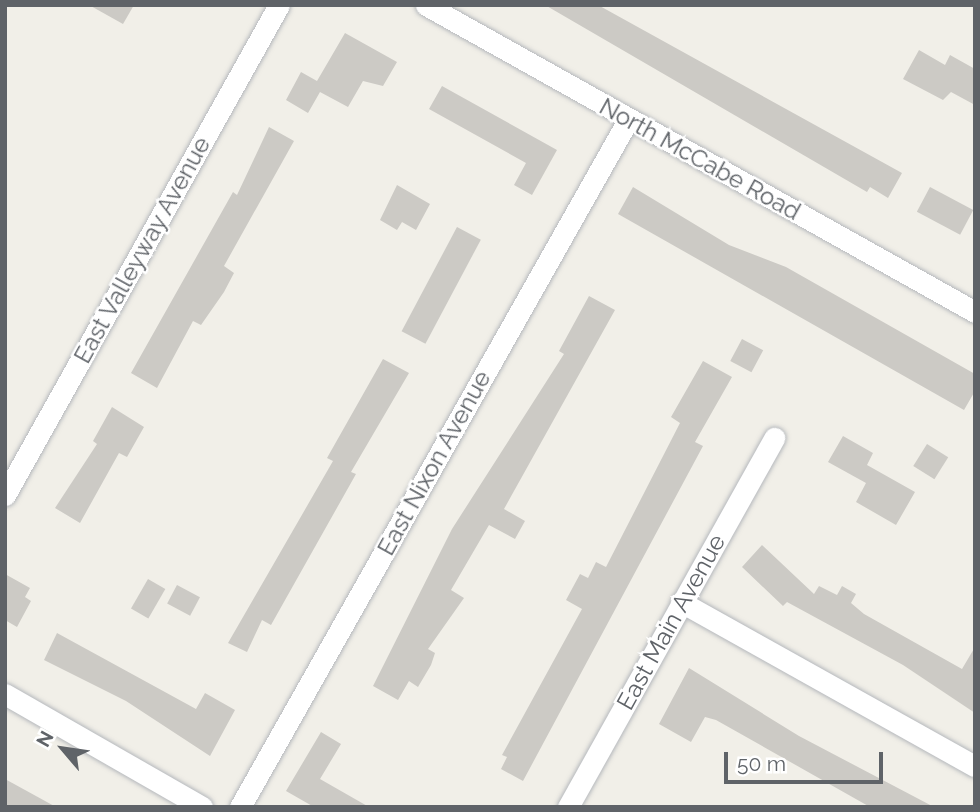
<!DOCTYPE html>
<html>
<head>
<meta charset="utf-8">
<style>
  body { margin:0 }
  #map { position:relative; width:980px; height:812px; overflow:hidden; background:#f1efe8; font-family:Raleway,sans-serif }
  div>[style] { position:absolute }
  .building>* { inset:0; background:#cccac5; transform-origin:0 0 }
  .roads { filter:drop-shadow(0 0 2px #b5b8bc) drop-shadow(0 0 2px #b5b8bc) }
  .minor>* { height:21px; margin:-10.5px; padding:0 10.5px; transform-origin:10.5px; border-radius:10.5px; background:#fff }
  span { translate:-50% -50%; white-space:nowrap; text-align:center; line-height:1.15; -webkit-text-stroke:5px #fff; paint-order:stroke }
  .street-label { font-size:24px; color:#5f6368 }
  .frame { position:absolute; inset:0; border:7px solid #5f6368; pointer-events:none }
  .north { position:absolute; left:28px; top:714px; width:70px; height:70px; -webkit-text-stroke:5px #fff; paint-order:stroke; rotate:299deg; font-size:19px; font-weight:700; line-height:28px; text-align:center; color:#5f6368 }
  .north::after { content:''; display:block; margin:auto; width:24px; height:32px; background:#5f6368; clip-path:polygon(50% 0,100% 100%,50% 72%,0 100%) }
  .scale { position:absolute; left:724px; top:752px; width:159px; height:32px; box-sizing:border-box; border:4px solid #5f6368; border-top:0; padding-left:9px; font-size:21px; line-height:24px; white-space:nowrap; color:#5f6368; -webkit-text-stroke:5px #fff; paint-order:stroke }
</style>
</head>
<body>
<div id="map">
  <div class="building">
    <i style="clip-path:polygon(89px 5px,134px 5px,123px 24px)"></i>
    <i style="clip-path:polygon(545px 5px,598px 5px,902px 173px,888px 198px,870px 187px,867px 192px)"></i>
    <i style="clip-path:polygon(345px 33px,397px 62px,383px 86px,363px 81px,348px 107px,320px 92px,308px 113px,286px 100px,301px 72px,317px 81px)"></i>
    <i style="clip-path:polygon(919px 50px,945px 65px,950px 55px,975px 69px,975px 105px,951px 92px,943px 100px,903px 79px)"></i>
    <i style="clip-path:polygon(442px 86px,557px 150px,532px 195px,514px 185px,526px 163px,429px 109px)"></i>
    <i style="clip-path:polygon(269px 127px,294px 141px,224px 266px,234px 273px,224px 292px,201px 325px,193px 321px,157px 388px,131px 373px,233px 192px,237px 195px)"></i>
    <i style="clip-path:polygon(397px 185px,430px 204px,416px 230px,402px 222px,397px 230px,380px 220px)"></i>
    <i style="clip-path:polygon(633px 187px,729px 245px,786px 267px,975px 374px,975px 391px,964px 410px,618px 214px)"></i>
    <i style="left:930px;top:187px;width:49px;height:28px;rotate:28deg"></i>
    <i style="left:457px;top:227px;width:27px;height:118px;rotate:28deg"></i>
    <i style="clip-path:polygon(589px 296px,615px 310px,504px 509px,525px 521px,515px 539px,489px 525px,451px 590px,464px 598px,428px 649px,435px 653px,431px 665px,418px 687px,409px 681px,398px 700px,373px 686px,452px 529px,564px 354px,559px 351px)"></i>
    <i style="left:742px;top:339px;width:24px;height:25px;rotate:28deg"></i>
    <i style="clip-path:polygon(383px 359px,409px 373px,351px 472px,356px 474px,271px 625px,262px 620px,247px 652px,228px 643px,333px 461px,327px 458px)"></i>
    <i style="clip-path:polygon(703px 361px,732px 377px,695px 442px,703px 446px,523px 781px,501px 769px,507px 757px,502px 755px,582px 609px,566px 600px,580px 574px,588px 578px,596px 562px,606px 567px,680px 423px,671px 417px)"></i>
    <i style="clip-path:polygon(112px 407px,144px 427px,127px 457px,119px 453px,80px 523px,55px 508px,97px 444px,93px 441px)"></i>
    <i style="clip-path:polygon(843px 436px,873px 453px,867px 465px,915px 492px,896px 525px,856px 502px,866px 483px,828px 462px)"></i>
    <i style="left:927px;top:444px;width:25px;height:26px;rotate:32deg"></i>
    <i style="clip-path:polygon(762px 545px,814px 594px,819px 586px,837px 595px,842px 586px,856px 594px,851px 603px,864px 614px,962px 669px,975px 647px,975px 713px,903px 665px,787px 602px,783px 606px,742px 567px)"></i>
    <i style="clip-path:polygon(5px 574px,30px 588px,25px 597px,31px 601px,17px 627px,5px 620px)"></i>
    <i style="left:148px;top:579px;width:20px;height:34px;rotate:30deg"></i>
    <i style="left:177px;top:585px;width:26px;height:21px;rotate:28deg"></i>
    <i style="clip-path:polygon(57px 633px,196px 709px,205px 693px,235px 710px,210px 756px,126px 701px,44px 660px)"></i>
    <i style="clip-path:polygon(689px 668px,799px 736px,934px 807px,870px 807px,716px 720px,705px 717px,691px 742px,659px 724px)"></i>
    <i style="clip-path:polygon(321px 732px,341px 744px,320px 779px,369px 807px,314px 807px,286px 791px)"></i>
    <i style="clip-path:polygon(5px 779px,56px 807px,5px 807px)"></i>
  </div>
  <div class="roads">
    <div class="minor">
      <i style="left:426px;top:5px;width:629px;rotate:29.21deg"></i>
      <i style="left:5px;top:495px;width:561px;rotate:-60.79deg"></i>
      <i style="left:681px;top:602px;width:337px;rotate:29.2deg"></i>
      <i style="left:5px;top:694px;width:227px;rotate:29.8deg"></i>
      <i style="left:240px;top:807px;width:789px;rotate:-60.54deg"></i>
      <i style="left:568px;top:807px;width:423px;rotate:-60.8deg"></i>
    </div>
  </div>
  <div class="street-label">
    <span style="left:700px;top:159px;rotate:29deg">North McCabe Road</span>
    <span style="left:142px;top:250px;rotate:-61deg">East Valleyway Avenue</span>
    <span style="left:434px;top:463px;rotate:-61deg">East Nixon Avenue</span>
    <span style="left:671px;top:622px;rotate:-61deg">East Main Avenue</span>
  </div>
  <div class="frame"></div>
  <div class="north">N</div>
  <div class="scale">50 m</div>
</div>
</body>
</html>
